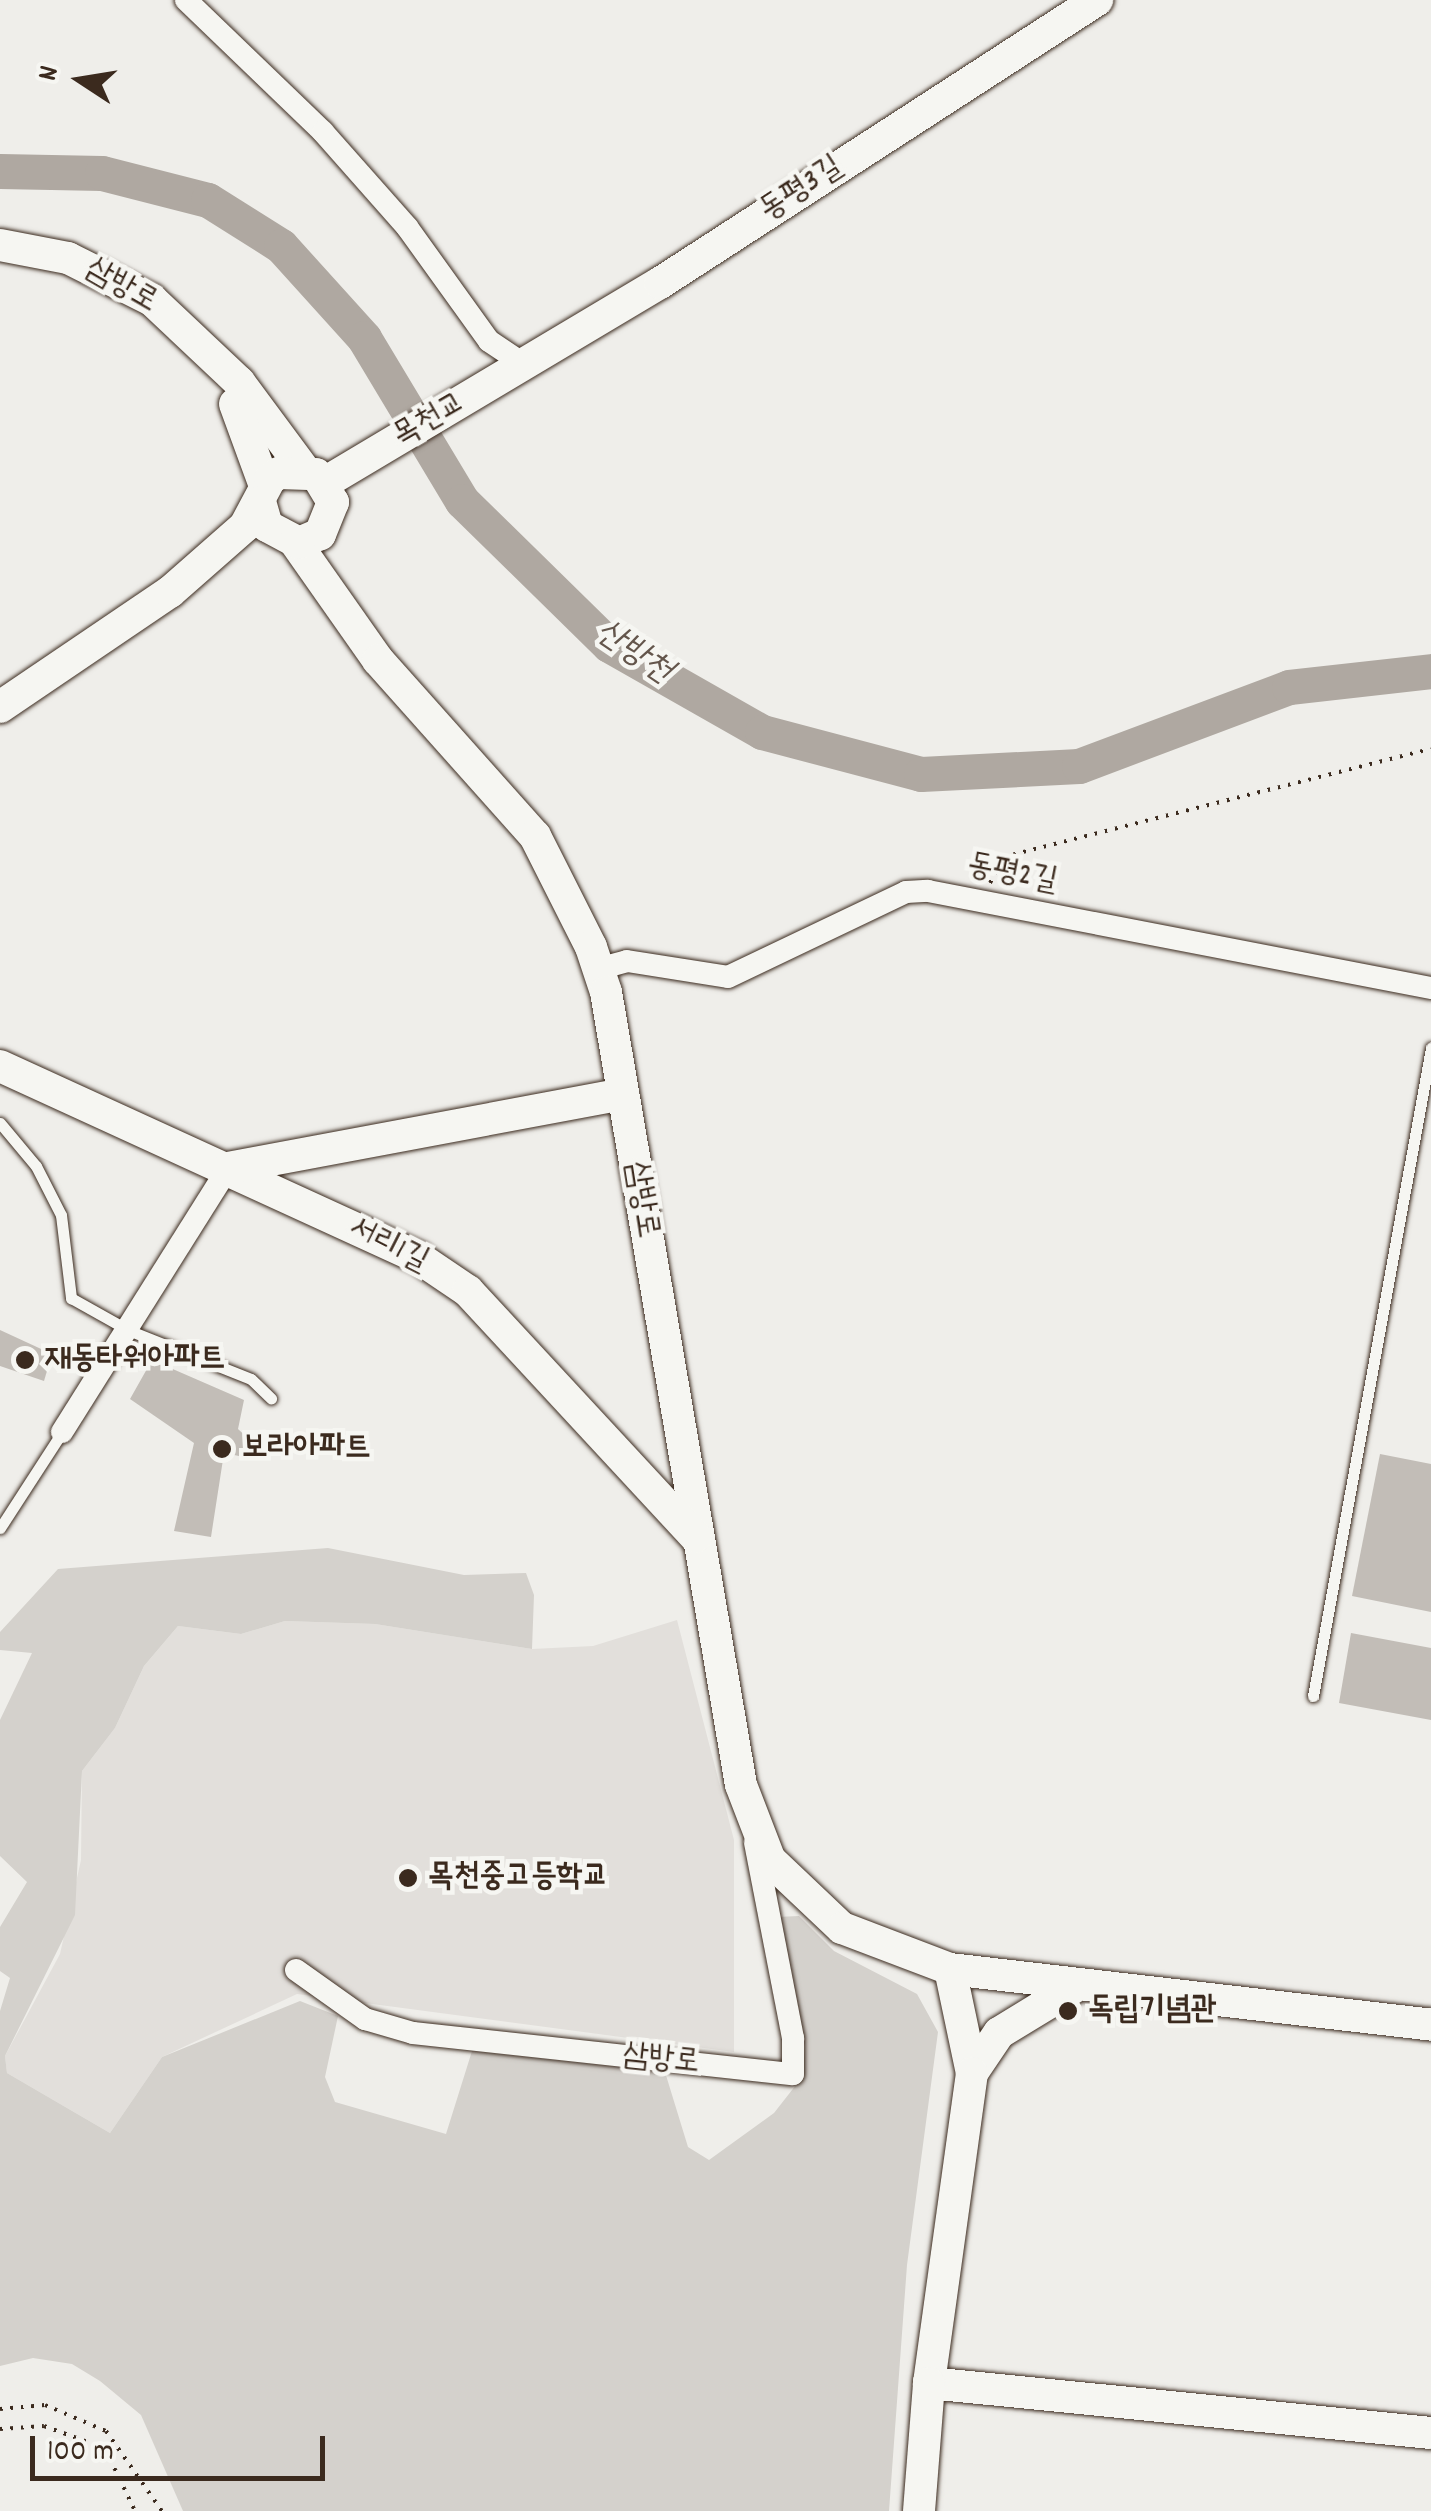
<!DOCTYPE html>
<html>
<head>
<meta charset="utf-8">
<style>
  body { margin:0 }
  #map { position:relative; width:1431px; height:2511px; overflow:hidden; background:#efeeea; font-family:Dekko,"Poor Story",sans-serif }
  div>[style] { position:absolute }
  .built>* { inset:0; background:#e2dfdb }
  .green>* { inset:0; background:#d4d1cc }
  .river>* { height:35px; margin:-17.5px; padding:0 17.5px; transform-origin:17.5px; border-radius:17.5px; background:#afa8a1 }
  .building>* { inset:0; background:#c2bdb7 }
  .path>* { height:4px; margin-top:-2px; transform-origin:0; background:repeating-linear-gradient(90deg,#3b2a1e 0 2.5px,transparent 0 10.5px) }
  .roads { filter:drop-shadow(0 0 2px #3b2a1e) drop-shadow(0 0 2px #3b2a1e) }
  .lane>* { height:11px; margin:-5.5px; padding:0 5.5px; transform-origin:5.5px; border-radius:5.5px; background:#f6f6f2 }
  .street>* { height:22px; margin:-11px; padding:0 11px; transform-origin:11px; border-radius:11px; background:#f6f6f2 }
  .secondary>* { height:32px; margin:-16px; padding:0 16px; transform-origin:16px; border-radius:16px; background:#f6f6f2 }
  .dots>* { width:28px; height:28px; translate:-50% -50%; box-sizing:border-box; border:5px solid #f6f6f2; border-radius:50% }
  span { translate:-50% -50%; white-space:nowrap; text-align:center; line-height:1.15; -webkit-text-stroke:9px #f6f6f2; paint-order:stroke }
  .street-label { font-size:32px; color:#3b2a1e }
  .poi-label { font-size:32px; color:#3b2a1e; font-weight:700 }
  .left { translate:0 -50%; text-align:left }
  .water-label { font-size:35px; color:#64564c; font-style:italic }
  .north { position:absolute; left:30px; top:30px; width:100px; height:100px; -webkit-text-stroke:8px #f6f6f2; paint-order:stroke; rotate:282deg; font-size:28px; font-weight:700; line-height:40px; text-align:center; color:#3b2a1e }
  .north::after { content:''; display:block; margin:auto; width:35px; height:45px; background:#3b2a1e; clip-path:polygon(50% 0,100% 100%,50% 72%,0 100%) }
  .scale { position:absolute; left:30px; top:2436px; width:295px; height:45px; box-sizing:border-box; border:5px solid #3b2a1e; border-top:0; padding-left:12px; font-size:30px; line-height:35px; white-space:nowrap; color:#3b2a1e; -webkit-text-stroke:8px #f6f6f2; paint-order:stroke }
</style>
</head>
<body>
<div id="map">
  <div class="built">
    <i style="clip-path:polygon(677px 1620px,734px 1840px,734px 2052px,297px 1994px,162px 2057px,110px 2133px,7px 2073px,5px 2056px,60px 1954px,81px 1860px,82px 1771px,115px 1728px,144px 1666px,178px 1626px,241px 1634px,285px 1621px,375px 1624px,532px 1649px,593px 1646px)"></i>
  </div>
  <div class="green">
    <i style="clip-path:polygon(328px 1548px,464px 1575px,526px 1573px,534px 1595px,532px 1649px,375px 1624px,285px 1621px,241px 1634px,178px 1626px,144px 1666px,115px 1728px,82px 1771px,75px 1915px,5px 2056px,7px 2073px,110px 2133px,162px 2057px,300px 2001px,338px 2016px,325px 2077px,335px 2102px,446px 2134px,472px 2051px,665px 2072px,688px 2147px,709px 2160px,774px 2113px,803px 2076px,805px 2047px,777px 1917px,799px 1916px,834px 1951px,917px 1994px,938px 2032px,907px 2265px,889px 2511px,183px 2511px,141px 2415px,100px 2381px,72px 2364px,33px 2358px,0 2366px,0 2011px,10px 1978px,0 1971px,0 1927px,27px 1882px,0 1856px,0 1720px,32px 1653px,0 1650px,0 1632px,58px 1569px)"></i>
  </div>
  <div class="river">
    <i style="left:0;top:171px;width:102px;rotate:1.1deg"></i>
    <i style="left:102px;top:173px;width:109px;rotate:14.3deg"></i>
    <i style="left:208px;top:200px;width:86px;rotate:32.2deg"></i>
    <i style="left:281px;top:246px;width:124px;rotate:47.9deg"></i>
    <i style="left:364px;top:338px;width:190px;rotate:59deg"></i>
    <i style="left:462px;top:501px;width:206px;rotate:44.4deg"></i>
    <i style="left:609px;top:645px;width:176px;rotate:29.6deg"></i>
    <i style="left:762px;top:732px;width:164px;rotate:14.8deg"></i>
    <i style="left:921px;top:774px;width:158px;rotate:-2.9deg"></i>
    <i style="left:1079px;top:766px;width:224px;rotate:-20.6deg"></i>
    <i style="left:1289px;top:687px;width:143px;rotate:-6.4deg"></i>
  </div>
  <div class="building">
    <i style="clip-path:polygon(0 1330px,52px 1354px,44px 1381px,0 1366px)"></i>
    <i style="clip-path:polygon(152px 1360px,244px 1400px,238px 1429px,254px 1444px,244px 1457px,224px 1453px,211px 1537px,174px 1531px,194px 1443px,130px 1399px)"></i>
    <i style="clip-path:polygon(1380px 1454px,1431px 1464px,1431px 1612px,1352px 1596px)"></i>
    <i style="clip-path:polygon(1351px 1633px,1431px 1648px,1431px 1720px,1339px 1703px)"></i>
  </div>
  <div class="path">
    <i style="left:990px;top:883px;width:29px;rotate:-63deg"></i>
    <i style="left:1003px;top:857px;width:441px;rotate:-14.2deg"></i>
    <i style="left:0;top:2409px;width:45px;rotate:-5.1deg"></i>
    <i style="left:45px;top:2405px;width:66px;rotate:23.1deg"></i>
    <i style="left:106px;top:2431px;width:98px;rotate:55deg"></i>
    <i style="left:0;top:2429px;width:44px;rotate:-3.9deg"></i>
    <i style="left:44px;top:2426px;width:52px;rotate:20.2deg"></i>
    <i style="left:93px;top:2444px;width:23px;rotate:41deg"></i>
    <i style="left:110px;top:2459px;width:58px;rotate:64.3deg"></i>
  </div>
  <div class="roads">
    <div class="lane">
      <i style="left:0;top:1123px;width:56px;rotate:50.1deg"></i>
      <i style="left:36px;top:1166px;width:55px;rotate:63deg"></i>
      <i style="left:61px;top:1215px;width:84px;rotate:83.1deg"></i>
      <i style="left:71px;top:1298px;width:65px;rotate:29.3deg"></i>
      <i style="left:128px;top:1330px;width:132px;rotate:21.7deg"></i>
      <i style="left:251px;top:1379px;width:28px;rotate:44deg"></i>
      <i style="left:0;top:1528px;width:114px;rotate:-57.1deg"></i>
      <i style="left:1313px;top:1696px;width:659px;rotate:-79.68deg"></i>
    </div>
    <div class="street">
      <i style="left:186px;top:0;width:190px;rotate:43.9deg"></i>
      <i style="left:323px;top:132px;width:127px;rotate:48.5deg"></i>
      <i style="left:407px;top:227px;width:140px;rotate:54.3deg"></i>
      <i style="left:489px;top:341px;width:43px;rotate:33.7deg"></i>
      <i style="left:598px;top:969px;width:30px;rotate:-15deg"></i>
      <i style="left:627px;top:961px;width:102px;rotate:9deg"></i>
      <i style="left:728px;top:977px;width:197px;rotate:-25.5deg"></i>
      <i style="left:906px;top:892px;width:22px;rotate:-3deg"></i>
      <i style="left:928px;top:891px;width:512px;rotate:10.92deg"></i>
      <i style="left:62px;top:1432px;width:312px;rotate:-57.8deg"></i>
      <i style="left:296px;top:1970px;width:85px;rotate:35.4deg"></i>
      <i style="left:365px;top:2019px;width:50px;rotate:16.3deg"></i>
      <i style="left:413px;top:2033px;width:382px;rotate:6.2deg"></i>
      <i style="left:793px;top:2074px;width:36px;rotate:-90deg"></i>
      <i style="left:793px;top:2038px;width:199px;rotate:-101deg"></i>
    </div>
    <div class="secondary">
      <i style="left:0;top:245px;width:69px;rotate:10.8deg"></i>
      <i style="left:68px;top:258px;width:94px;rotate:26.6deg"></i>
      <i style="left:152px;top:300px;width:120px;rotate:43.3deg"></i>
      <i style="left:239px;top:382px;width:109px;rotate:53.5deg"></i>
      <i style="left:235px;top:404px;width:87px;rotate:69.9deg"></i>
      <i style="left:326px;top:482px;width:389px;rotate:-30.8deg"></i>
      <i style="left:660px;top:283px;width:521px;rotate:-32.93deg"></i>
      <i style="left:295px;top:542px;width:144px;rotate:54.9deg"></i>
      <i style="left:378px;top:660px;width:236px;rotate:48.3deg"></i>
      <i style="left:535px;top:836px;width:124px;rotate:63.2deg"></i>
      <i style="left:591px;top:947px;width:47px;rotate:71.6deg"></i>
      <i style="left:606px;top:992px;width:804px;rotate:80.34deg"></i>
      <i style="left:741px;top:1785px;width:80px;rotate:68.9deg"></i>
      <i style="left:770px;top:1860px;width:99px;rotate:43.4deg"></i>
      <i style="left:842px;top:1928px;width:116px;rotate:20.8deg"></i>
      <i style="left:950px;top:1969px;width:484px;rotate:6.6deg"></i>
      <i style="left:0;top:707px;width:205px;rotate:-34.1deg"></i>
      <i style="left:170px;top:592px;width:100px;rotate:-41.3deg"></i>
      <i style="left:245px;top:526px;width:53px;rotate:-62deg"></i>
      <i style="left:270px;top:479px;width:11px;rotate:-34deg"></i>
      <i style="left:279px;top:473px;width:37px;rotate:2deg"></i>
      <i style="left:316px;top:474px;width:33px;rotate:59deg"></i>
      <i style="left:333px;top:502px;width:35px;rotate:112deg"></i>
      <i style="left:320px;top:534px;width:23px;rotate:157deg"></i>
      <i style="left:299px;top:543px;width:36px;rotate:-152deg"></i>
      <i style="left:267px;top:526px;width:25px;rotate:-106deg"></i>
      <i style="left:0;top:1066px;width:461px;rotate:24.6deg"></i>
      <i style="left:419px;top:1258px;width:59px;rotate:34deg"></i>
      <i style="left:468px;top:1291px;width:335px;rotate:47.2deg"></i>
      <i style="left:228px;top:1168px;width:402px;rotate:-10.6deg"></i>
      <i style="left:950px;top:1969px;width:106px;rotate:78.1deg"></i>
      <i style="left:1076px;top:1986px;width:90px;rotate:148.6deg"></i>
      <i style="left:999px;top:2033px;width:48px;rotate:124deg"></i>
      <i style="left:972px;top:2073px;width:313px;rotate:97.9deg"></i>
      <i style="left:929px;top:2383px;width:504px;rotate:5.69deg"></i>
      <i style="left:919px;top:2511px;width:128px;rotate:-85.5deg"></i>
    </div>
  </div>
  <div class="dots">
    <i style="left:25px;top:1360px;background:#3b2a1e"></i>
    <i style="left:222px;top:1449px;background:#3b2a1e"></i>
    <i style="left:408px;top:1878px;background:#3b2a1e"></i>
    <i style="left:1068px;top:2011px;background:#3b2a1e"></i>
  </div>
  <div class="street-label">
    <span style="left:802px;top:190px;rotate:-33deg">동평3길</span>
    <span style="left:121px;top:287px;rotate:30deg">삼방로</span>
    <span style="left:430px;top:421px;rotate:-30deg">목천교</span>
    <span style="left:1012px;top:875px;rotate:11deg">동평2길</span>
    <span style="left:640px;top:1200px;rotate:81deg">삼방로</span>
    <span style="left:388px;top:1246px;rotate:27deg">서리1길</span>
    <span style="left:661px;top:2061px;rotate:6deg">삼방로</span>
  </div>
  <div class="poi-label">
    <span class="left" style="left:45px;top:1360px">재동타워아파트</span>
    <span class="left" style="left:242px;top:1449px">보라아파트</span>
    <span class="left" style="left:428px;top:1878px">목천중고등학교</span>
    <span class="left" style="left:1088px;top:2011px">독립기념관</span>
  </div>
  <div class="water-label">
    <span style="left:633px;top:653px;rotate:34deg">산방천</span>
  </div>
  <div class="north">N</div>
  <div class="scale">100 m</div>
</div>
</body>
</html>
